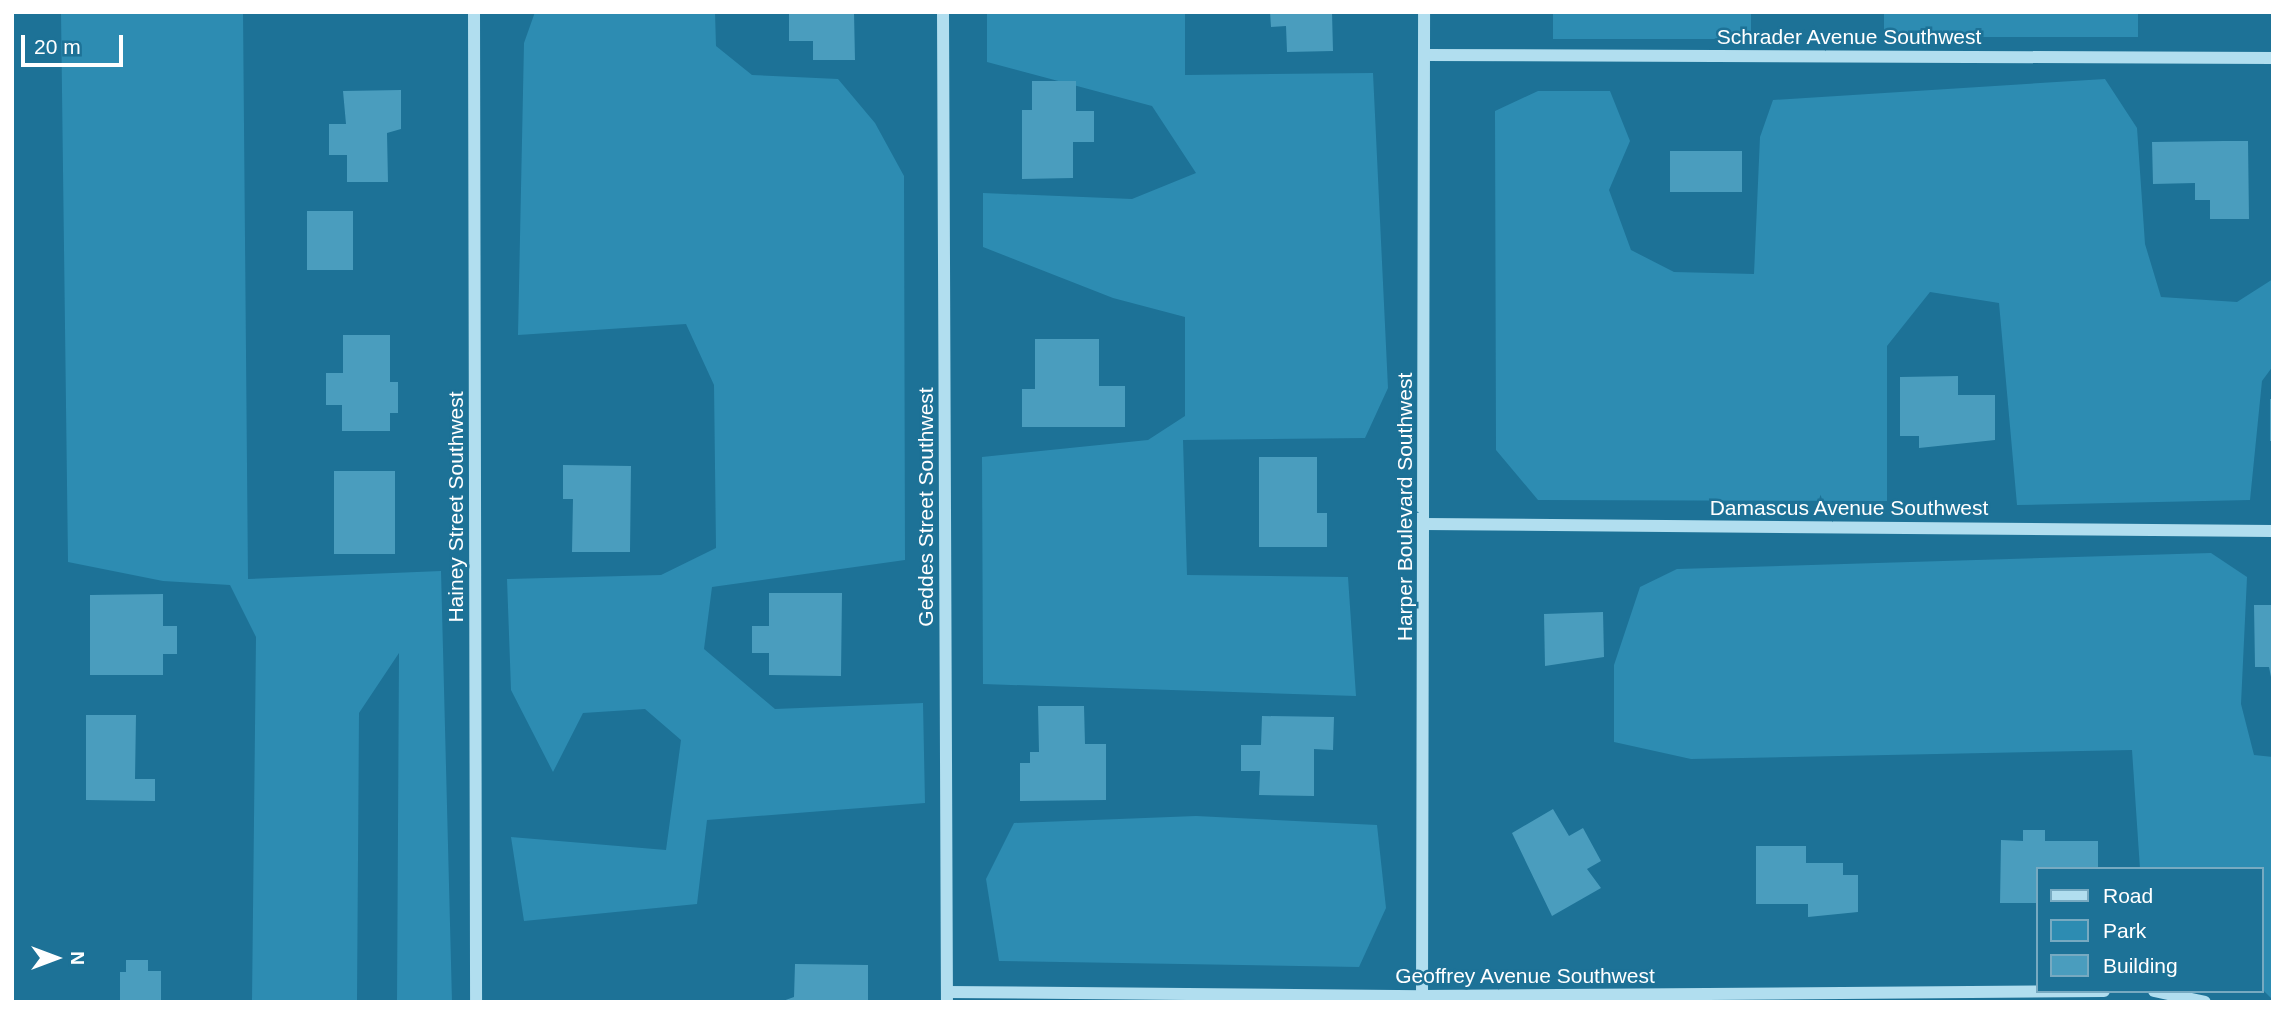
<!DOCTYPE html>
<html>
<head>
<meta charset="utf-8">
<style>
  body { margin:0 }
  #map { position:relative; width:2285px; height:1014px; overflow:hidden; background:#1d7297; font-family:Arial,sans-serif }
  div>[style] { position:absolute }
  .green>* { inset:0; background:#2d8cb2; transform-origin:0 0 }
  .building>* { inset:0; background:#4a9dbe; transform-origin:0 0 }
  .minor>* { height:12px; margin:-6px; padding:0 6px; transform-origin:6px; border-radius:6px; background:#b1deef }
  span { translate:-50% -50%; white-space:nowrap; text-align:center; line-height:1.15; -webkit-text-stroke:5px #1d7297; paint-order:stroke }
  .street-label { font-size:21px; color:#fff }
  .frame { position:absolute; inset:0; border:14px solid #fff; pointer-events:none }
  .legend { position:absolute; left:2036px; top:867px; width:228px; height:126px; box-sizing:border-box; background:#1d7297; border:2px solid #77aac1; margin:0; padding:9px 12px; list-style:none; font-size:21px; color:#fff }
  .legend li { display:flex; align-items:center; gap:14px; height:35px }
  .legend b { width:35px; border:2px solid #77aac1 }
  .north { position:absolute; left:21px; top:923px; width:70px; height:70px; -webkit-text-stroke:5px #1d7297; paint-order:stroke; rotate:90deg; font-size:19px; font-weight:700; line-height:28px; text-align:center; color:#fff }
  .north::after { content:''; display:block; margin:auto; width:24px; height:32px; background:#fff; clip-path:polygon(50% 0,100% 100%,50% 72%,0 100%) }
  .scale { position:absolute; left:21px; top:35px; width:102px; height:32px; box-sizing:border-box; border:4px solid #fff; border-top:0; padding-left:9px; font-size:21px; line-height:24px; white-space:nowrap; color:#fff; -webkit-text-stroke:5px #1d7297; paint-order:stroke }
</style>
</head>
<body>
<div id="map">
  <div class="green">
    <i style="clip-path:polygon(61px 12px,243px 12px,248px 579px,441px 571px,452px 1002px,397px 1002px,399px 653px,359px 713px,357px 1002px,252px 1002px,256px 637px,230px 585px,163px 581px,68px 562px)"></i>
    <i style="clip-path:polygon(535px 12px,715px 12px,716px 46px,752px 75px,838px 79px,875px 123px,904px 176px,905px 560px,712px 587px,704px 649px,775px 709px,923px 703px,925px 803px,707px 820px,697px 904px,524px 921px,511px 837px,666px 850px,681px 740px,645px 709px,583px 713px,553px 772px,511px 690px,507px 579px,661px 575px,716px 548px,714px 385px,686px 324px,518px 335px,524px 43px)"></i>
    <i style="clip-path:polygon(987px 12px,1185px 12px,1185px 75px,1373px 73px,1388px 388px,1365px 438px,1183px 440px,1187px 575px,1348px 577px,1356px 696px,983px 684px,982px 457px,1148px 440px,1185px 416px,1185px 317px,1113px 298px,983px 247px,983px 193px,1132px 199px,1196px 173px,1152px 106px,987px 62px)"></i>
    <i style="left:1553px;top:12px;width:198px;height:27px"></i>
    <i style="left:1884px;top:12px;width:254px;height:25px"></i>
    <i style="clip-path:polygon(2105px 79px,2137px 128px,2145px 244px,2161px 297px,2237px 302px,2273px 279px,2273px 366px,2262px 381px,2250px 500px,2017px 505px,1999px 303px,1930px 292px,1887px 346px,1887px 501px,1538px 500px,1496px 450px,1495px 111px,1538px 91px,1610px 91px,1630px 141px,1609px 190px,1631px 250px,1674px 272px,1754px 274px,1760px 137px,1773px 100px)"></i>
    <i style="clip-path:polygon(2211px 553px,2247px 577px,2241px 704px,2254px 755px,2273px 757px,2273px 1000px,2262px 989px,2262px 869px,2140px 869px,2132px 750px,1691px 759px,1614px 742px,1614px 665px,1640px 587px,1677px 569px)"></i>
    <i style="clip-path:polygon(1196px 816px,1377px 825px,1386px 908px,1359px 967px,999px 961px,986px 879px,1014px 823px)"></i>
  </div>
  <div class="building">
    <i style="clip-path:polygon(789px 12px,854px 12px,855px 60px,813px 60px,813px 41px,789px 41px)"></i>
    <i style="clip-path:polygon(1270px 12px,1332px 12px,1333px 51px,1287px 52px,1286px 26px,1271px 27px)"></i>
    <i style="clip-path:polygon(1032px 81px,1076px 81px,1076px 111px,1094px 111px,1094px 142px,1073px 142px,1073px 178px,1022px 179px,1022px 110px,1032px 110px)"></i>
    <i style="clip-path:polygon(401px 90px,401px 129px,387px 133px,388px 182px,347px 182px,347px 155px,329px 155px,329px 124px,346px 124px,343px 91px)"></i>
    <i style="clip-path:polygon(2224px 141px,2248px 141px,2249px 219px,2210px 219px,2210px 200px,2195px 200px,2195px 183px,2153px 184px,2152px 142px)"></i>
    <i style="left:1742px;top:151px;width:41px;height:72px;rotate:90deg"></i>
    <i style="left:307px;top:211px;width:46px;height:59px"></i>
    <i style="clip-path:polygon(343px 335px,390px 335px,390px 382px,398px 382px,398px 413px,390px 413px,390px 431px,342px 431px,342px 405px,326px 405px,326px 373px,343px 373px)"></i>
    <i style="clip-path:polygon(1035px 339px,1099px 339px,1099px 386px,1125px 386px,1125px 427px,1022px 427px,1022px 389px,1035px 389px)"></i>
    <i style="clip-path:polygon(1958px 376px,1958px 395px,1995px 395px,1995px 440px,1919px 448px,1919px 436px,1900px 436px,1900px 377px)"></i>
    <i style="left:2270px;top:399px;width:3px;height:42px"></i>
    <i style="clip-path:polygon(1259px 457px,1317px 457px,1317px 513px,1327px 513px,1327px 547px,1259px 547px)"></i>
    <i style="clip-path:polygon(563px 465px,631px 466px,630px 552px,572px 552px,573px 499px,563px 499px)"></i>
    <i style="left:334px;top:471px;width:61px;height:83px"></i>
    <i style="clip-path:polygon(769px 593px,842px 593px,841px 676px,769px 675px,769px 653px,752px 653px,752px 626px,769px 626px)"></i>
    <i style="clip-path:polygon(163px 594px,163px 626px,177px 626px,177px 654px,163px 654px,163px 675px,90px 675px,90px 595px)"></i>
    <i style="clip-path:polygon(2254px 605px,2273px 605px,2273px 687px,2269px 667px,2255px 667px)"></i>
    <i style="clip-path:polygon(1603px 612px,1604px 657px,1545px 666px,1544px 614px)"></i>
    <i style="clip-path:polygon(1038px 706px,1084px 706px,1085px 744px,1106px 744px,1106px 800px,1020px 801px,1020px 763px,1030px 763px,1030px 752px,1039px 752px)"></i>
    <i style="clip-path:polygon(86px 715px,136px 715px,135px 779px,155px 779px,155px 801px,86px 800px)"></i>
    <i style="clip-path:polygon(1262px 716px,1334px 717px,1333px 750px,1314px 749px,1314px 796px,1259px 795px,1260px 771px,1241px 771px,1241px 745px,1261px 745px)"></i>
    <i style="clip-path:polygon(1553px 809px,1569px 836px,1583px 828px,1601px 861px,1587px 869px,1601px 888px,1552px 916px,1512px 833px)"></i>
    <i style="clip-path:polygon(2023px 830px,2045px 830px,2045px 841px,2098px 841px,2098px 869px,2038px 869px,2038px 903px,2000px 903px,2001px 840px,2023px 841px)"></i>
    <i style="clip-path:polygon(1756px 846px,1806px 846px,1806px 863px,1843px 863px,1843px 875px,1858px 875px,1858px 912px,1808px 917px,1808px 904px,1756px 904px)"></i>
    <i style="clip-path:polygon(126px 960px,148px 960px,148px 971px,161px 971px,161px 1002px,120px 1002px,120px 972px,126px 972px)"></i>
    <i style="clip-path:polygon(795px 964px,868px 965px,868px 1002px,780px 1002px,794px 997px)"></i>
  </div>
  <div class="minor">
    <i style="left:474px;top:12px;width:990px;rotate:89.88deg"></i>
    <i style="left:943px;top:12px;width:990px;rotate:89.77deg"></i>
    <i style="left:1424px;top:55px;width:849px;rotate:0.2deg"></i>
    <i style="left:1424px;top:524px;width:849px;rotate:0.47deg"></i>
    <i style="left:2154px;top:991px;width:52px;rotate:12.2deg"></i>
    <i style="left:947px;top:992px;width:475px;rotate:0.5deg"></i>
    <i style="left:1422px;top:996px;width:682px;rotate:-0.42deg"></i>
    <i style="left:1422px;top:1002px;width:990px;rotate:-89.88deg"></i>
  </div>
  <div class="street-label">
    <span style="left:1849px;top:37px">Schrader Avenue Southwest</span>
    <span style="left:456px;top:507px;rotate:-90deg">Hainey Street Southwest</span>
    <span style="left:926px;top:507px;rotate:-90deg">Geddes Street Southwest</span>
    <span style="left:1405px;top:507px;rotate:-90deg">Harper Boulevard Southwest</span>
    <span style="left:1849px;top:508px">Damascus Avenue Southwest</span>
    <span style="left:1525px;top:976px">Geoffrey Avenue Southwest</span>
  </div>
  <div class="frame"></div>
  <ul class="legend">
  <li><b style="height:9px;background:#b1deef"></b>Road</li>
  <li><b style="height:19px;background:#2d8cb2"></b>Park</li>
  <li><b style="height:19px;background:#4a9dbe"></b>Building</li>
  </ul>
  <div class="north">N</div>
  <div class="scale">20 m</div>
</div>
</body>
</html>
